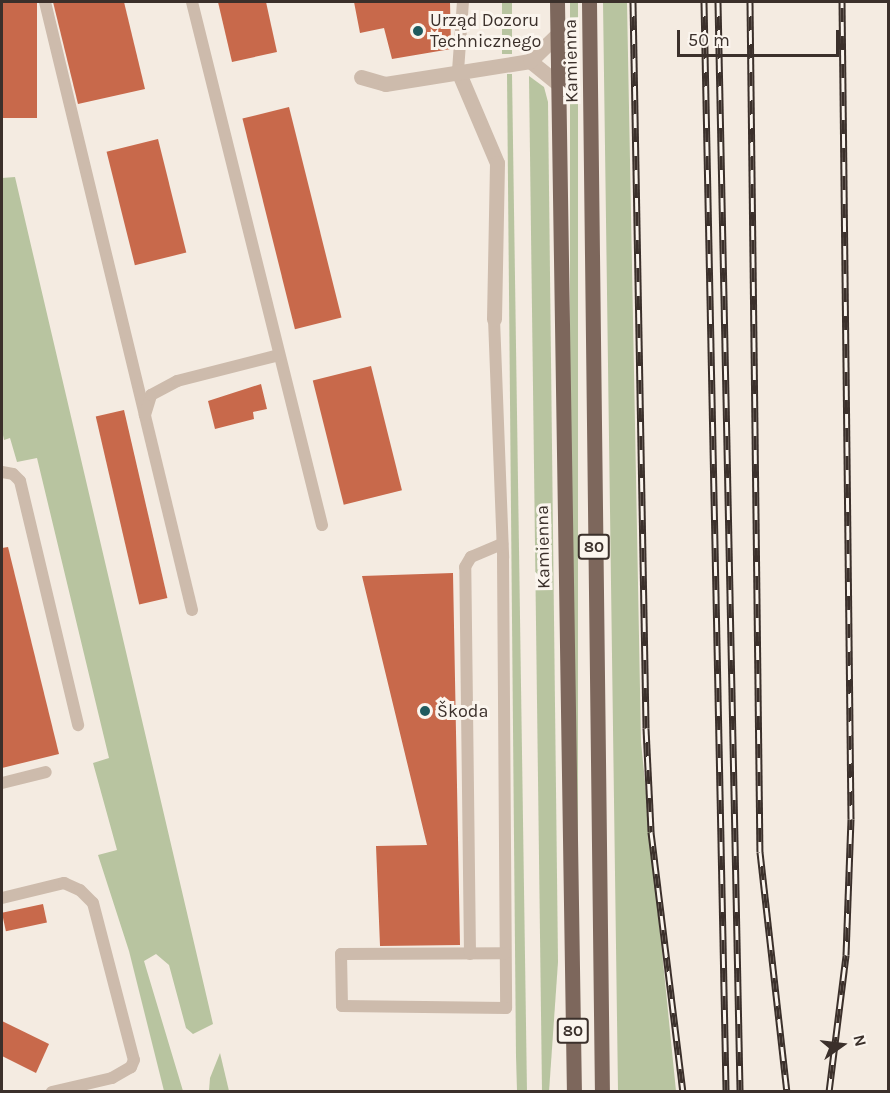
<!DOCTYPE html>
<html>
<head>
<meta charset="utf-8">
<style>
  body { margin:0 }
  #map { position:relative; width:890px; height:1093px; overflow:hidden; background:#f4ebe1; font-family:Karla,sans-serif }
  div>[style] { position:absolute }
  .green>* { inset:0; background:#b8c4a0; transform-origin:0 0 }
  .building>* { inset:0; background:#c8694b; transform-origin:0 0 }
  .lane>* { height:12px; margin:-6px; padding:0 6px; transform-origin:6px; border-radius:6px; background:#cdbbac }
  .street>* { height:15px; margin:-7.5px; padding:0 7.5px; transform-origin:7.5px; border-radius:7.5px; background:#cdbbac }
  .primary>* { height:15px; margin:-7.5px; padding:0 7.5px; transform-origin:7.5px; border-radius:7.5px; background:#7d675c }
  .rail>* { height:7px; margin-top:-3.5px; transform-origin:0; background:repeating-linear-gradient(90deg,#fbf5ee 0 14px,#3b302b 0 28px); box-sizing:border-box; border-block:2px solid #3b302b }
  .dots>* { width:16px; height:16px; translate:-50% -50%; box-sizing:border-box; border:3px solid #fbf5ee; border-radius:50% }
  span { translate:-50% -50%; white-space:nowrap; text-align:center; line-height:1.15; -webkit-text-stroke:6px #fbf5ee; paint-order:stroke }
  .shield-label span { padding:2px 4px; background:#fbf5ee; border:2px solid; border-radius:4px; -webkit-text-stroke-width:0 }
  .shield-label { font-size:16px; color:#3b302b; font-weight:700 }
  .poi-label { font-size:18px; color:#3b302b }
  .left { translate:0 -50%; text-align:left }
  .street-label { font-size:18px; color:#3b302b }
  .frame { position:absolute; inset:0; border:3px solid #3b302b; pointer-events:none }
  .north { position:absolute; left:812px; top:1015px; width:60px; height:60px; -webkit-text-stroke:4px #fbf5ee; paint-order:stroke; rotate:76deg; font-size:16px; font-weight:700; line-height:24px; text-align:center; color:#3b302b }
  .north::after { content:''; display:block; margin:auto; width:21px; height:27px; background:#3b302b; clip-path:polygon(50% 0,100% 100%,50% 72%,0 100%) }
  .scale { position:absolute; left:677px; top:30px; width:162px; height:27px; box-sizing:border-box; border:3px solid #3b302b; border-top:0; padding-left:8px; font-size:18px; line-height:21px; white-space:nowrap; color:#3b302b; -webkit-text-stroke:4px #fbf5ee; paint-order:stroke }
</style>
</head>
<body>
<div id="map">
  <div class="green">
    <i style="left:502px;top:2px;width:10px;height:52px"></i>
    <i style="left:570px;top:2px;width:8px;height:1089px"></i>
    <i style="clip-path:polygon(603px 2px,627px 2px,641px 742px,676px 1091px,618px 1091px)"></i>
    <i style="clip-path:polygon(507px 74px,512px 74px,527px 1092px,517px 1091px,516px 1056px)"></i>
    <i style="clip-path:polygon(529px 76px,544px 87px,548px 102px,558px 962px,549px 1092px,542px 1091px)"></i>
    <i style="clip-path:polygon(15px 177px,213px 1024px,193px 1034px,186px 1028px,169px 965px,156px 954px,144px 961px,183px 1091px,164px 1091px,129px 951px,98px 855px,117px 850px,93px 763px,109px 758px,37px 458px,17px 462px,10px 438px,4px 440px,2px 430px,2px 178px)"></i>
    <i style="clip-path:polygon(220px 1053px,229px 1091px,209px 1091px,210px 1078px)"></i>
  </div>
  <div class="building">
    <i style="left:2px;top:2px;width:35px;height:116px"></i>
    <i style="clip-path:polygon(53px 2px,124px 2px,145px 89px,78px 104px)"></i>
    <i style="clip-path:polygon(218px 2px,266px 2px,277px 52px,232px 62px)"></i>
    <i style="clip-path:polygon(354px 2px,450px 2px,451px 49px,392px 59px,384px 28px,360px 33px)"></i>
    <i style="left:289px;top:107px;width:217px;height:48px;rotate:76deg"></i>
    <i style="left:158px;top:139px;width:117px;height:53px;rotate:76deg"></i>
    <i style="left:371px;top:366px;width:128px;height:60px;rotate:76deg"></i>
    <i style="clip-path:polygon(261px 384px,267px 409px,253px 412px,254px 419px,215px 429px,208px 401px)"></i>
    <i style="left:124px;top:410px;width:193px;height:29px;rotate:77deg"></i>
    <i style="clip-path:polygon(8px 547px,59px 754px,2px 768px,2px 548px)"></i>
    <i style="clip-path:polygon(453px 573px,460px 945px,380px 946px,376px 846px,427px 845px,362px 576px)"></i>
    <i style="left:43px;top:904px;width:19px;height:42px;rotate:78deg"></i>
    <i style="clip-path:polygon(2px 1021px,49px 1044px,36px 1073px,2px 1056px)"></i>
  </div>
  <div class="lane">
    <i style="left:45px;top:2px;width:425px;rotate:76.4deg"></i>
    <i style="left:192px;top:2px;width:539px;rotate:76.04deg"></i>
    <i style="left:458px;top:71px;width:69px;rotate:-85.9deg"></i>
    <i style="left:494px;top:319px;width:239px;rotate:87.8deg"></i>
    <i style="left:503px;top:558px;width:450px;rotate:89.6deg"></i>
    <i style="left:506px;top:1008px;width:164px;rotate:-179.3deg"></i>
    <i style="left:342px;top:1006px;width:52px;rotate:-91.1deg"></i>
    <i style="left:341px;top:954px;width:164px;rotate:-0.3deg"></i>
    <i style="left:2px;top:472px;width:11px;rotate:10deg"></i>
    <i style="left:13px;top:474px;width:10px;rotate:45deg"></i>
    <i style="left:20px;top:481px;width:251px;rotate:76.6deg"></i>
    <i style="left:192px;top:610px;width:201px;rotate:-103.6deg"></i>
    <i style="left:145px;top:415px;width:21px;rotate:-73deg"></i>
    <i style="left:151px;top:395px;width:30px;rotate:-28deg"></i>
    <i style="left:177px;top:381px;width:105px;rotate:-14.3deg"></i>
    <i style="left:2px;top:783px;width:45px;rotate:-14deg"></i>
    <i style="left:2px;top:898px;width:64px;rotate:-13.6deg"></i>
    <i style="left:64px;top:883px;width:17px;rotate:24deg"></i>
    <i style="left:80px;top:890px;width:18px;rotate:45deg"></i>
    <i style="left:93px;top:903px;width:162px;rotate:75.4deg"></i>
    <i style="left:134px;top:1060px;width:8px;rotate:113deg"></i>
    <i style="left:131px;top:1067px;width:22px;rotate:150deg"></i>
    <i style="left:112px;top:1078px;width:62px;rotate:166.9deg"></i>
    <i style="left:470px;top:954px;width:387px;rotate:-90.7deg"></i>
    <i style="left:465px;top:567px;width:12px;rotate:-59deg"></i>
    <i style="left:471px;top:557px;width:34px;rotate:-23deg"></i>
  </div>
  <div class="street">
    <i style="left:530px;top:61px;width:36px;rotate:39deg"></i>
    <i style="left:458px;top:71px;width:100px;rotate:67deg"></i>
    <i style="left:497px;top:163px;width:156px;rotate:91.1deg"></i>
    <i style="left:361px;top:77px;width:25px;rotate:16deg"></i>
    <i style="left:385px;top:84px;width:147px;rotate:-9deg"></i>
    <i style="left:530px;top:61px;width:39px;rotate:-44deg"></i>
  </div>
  <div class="primary">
    <i style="left:557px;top:2px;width:1090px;rotate:89.11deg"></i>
    <i style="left:589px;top:2px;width:1090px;rotate:89.32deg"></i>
  </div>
  <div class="rail">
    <i style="left:633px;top:2px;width:726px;rotate:88.97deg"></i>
    <i style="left:646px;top:728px;width:104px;rotate:87.2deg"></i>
    <i style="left:651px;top:832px;width:262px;rotate:83deg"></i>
    <i style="left:704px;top:2px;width:1090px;rotate:88.84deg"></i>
    <i style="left:718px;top:2px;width:1090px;rotate:88.84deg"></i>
    <i style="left:750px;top:2px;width:850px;rotate:89.33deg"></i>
    <i style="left:760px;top:852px;width:242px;rotate:83.6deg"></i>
    <i style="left:829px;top:1092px;width:138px;rotate:-82.9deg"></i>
    <i style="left:846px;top:955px;width:136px;rotate:-87.9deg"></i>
    <i style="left:851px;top:819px;width:817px;rotate:-90.63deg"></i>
  </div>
  <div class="dots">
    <i style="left:418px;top:31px;background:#1f5a5e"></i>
    <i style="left:425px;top:711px;background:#1f5a5e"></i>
  </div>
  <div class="shield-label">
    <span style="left:594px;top:547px">80</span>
    <span style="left:573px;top:1031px">80</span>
  </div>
  <div class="poi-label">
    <span class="left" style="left:430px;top:31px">Urząd Dozoru<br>Technicznego</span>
    <span class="left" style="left:437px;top:711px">Škoda</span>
  </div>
  <div class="street-label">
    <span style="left:571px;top:61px;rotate:-91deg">Kamienna</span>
    <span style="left:543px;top:547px;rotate:-91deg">Kamienna</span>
  </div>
  <div class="frame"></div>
  <div class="north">N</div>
  <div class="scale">50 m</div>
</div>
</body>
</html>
